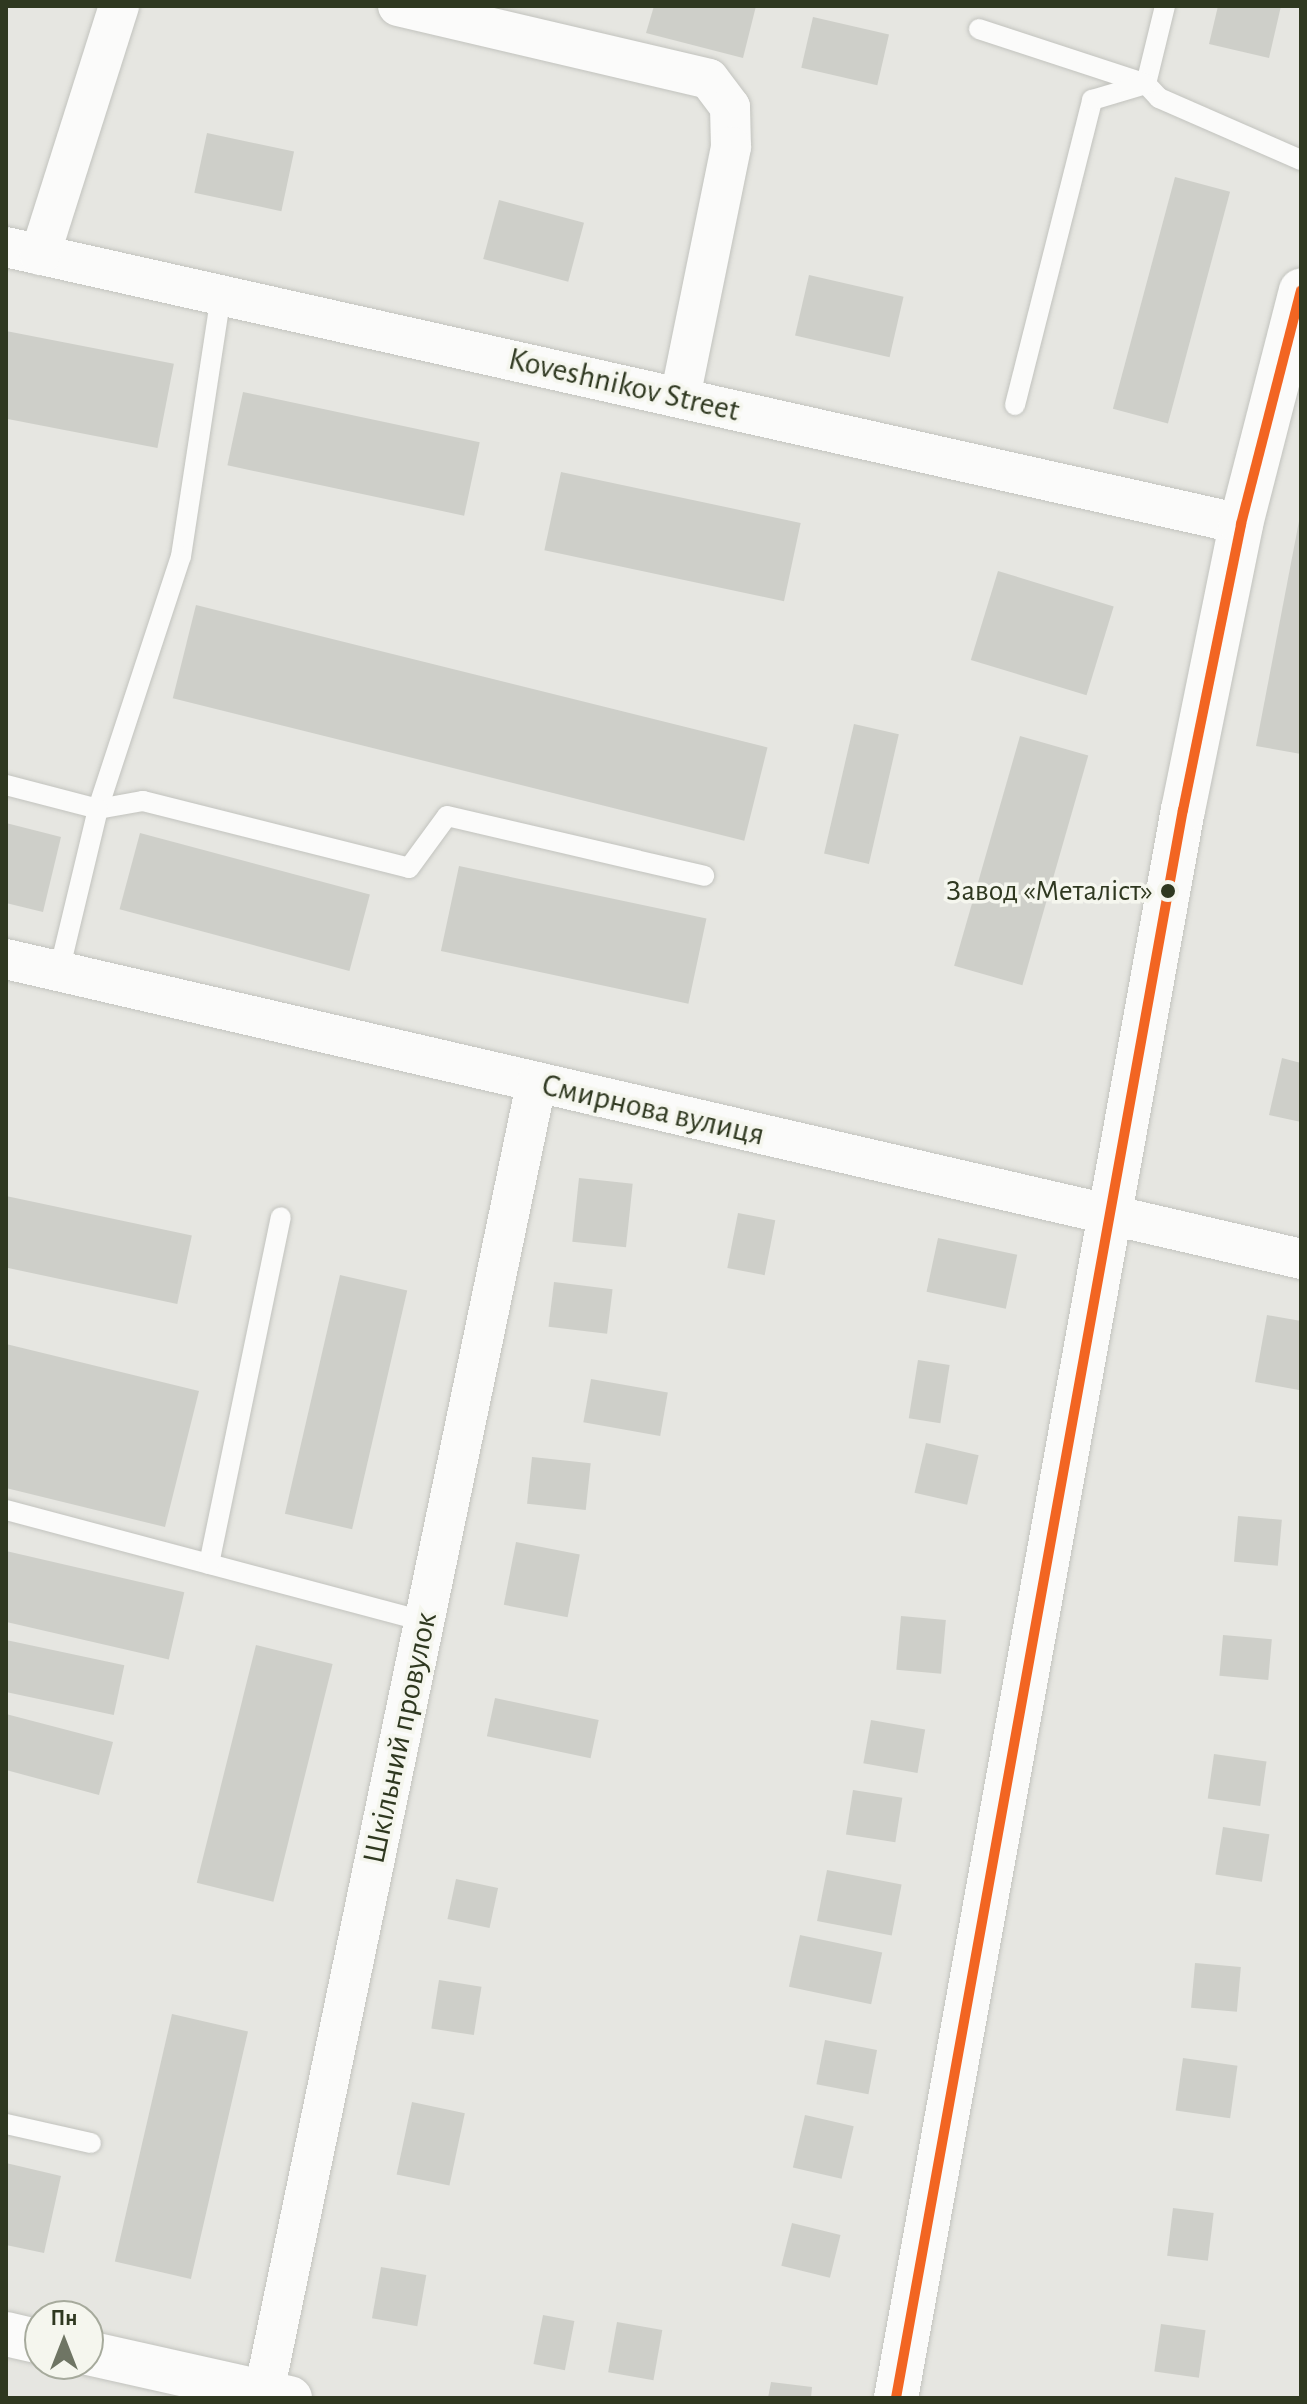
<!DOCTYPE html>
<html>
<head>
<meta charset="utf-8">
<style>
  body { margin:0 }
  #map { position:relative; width:1307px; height:2404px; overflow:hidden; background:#e6e6e1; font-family:"Alegreya Sans",sans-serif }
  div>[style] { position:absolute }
  .building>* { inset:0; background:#cecfc9; transform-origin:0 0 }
  .roads { filter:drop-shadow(0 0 2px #c2c3be) drop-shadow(0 0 2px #c2c3be) }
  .lane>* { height:20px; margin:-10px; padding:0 10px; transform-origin:10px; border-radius:10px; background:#fbfbfa }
  .street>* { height:40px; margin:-20px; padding:0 20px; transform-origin:20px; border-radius:20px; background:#fbfbfa }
  .secondary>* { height:44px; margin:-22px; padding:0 22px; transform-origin:22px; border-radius:22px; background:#fbfbfa }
  .bus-1>* { height:10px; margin:-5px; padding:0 5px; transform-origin:5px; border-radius:5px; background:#f26522 }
  .dots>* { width:22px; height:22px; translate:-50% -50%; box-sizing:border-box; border:4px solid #f5f6ee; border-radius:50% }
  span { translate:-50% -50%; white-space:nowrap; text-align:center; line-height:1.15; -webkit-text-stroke:7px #f5f6ee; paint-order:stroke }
  .bus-label { font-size:30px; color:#2f3820 }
  .right { translate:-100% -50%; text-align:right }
  .street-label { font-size:32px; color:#2f3820 }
  .frame { position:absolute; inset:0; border:8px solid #2f3820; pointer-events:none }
  .north { position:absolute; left:24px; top:2300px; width:80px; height:80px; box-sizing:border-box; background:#f5f6ee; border:2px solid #a6aa9c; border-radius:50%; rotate:0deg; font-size:22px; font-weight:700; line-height:32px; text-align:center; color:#2f3820 }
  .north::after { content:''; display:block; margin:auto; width:28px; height:36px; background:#6f7564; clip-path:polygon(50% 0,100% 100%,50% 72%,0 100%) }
</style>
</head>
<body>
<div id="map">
  <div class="building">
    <i style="clip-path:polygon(654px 6px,756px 6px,743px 58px,646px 33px)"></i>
    <i style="clip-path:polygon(1218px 6px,1281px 6px,1269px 58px,1209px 44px)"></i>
    <i style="left:813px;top:17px;width:78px;height:52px;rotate:13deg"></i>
    <i style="left:207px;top:133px;width:89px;height:61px;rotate:12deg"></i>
    <i style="left:1175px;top:177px;width:57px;height:240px;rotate:15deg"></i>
    <i style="left:499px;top:200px;width:88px;height:61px;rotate:15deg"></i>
    <i style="left:809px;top:275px;width:97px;height:62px;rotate:13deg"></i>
    <i style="left:6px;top:331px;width:171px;height:86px;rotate:11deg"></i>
    <i style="left:243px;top:392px;width:242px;height:75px;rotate:12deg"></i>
    <i style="left:561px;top:472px;width:245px;height:80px;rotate:12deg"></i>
    <i style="clip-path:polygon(1300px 516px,1301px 517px,1301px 754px,1256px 746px)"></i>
    <i style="left:998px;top:571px;width:121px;height:93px;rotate:17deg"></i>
    <i style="left:196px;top:605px;width:589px;height:96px;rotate:14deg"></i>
    <i style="left:854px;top:724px;width:46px;height:133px;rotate:13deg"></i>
    <i style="left:1020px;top:736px;width:71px;height:239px;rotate:16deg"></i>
    <i style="clip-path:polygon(6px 823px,61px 837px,43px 912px,6px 903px)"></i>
    <i style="left:140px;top:833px;width:238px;height:79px;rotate:15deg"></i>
    <i style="left:459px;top:866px;width:253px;height:87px;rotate:12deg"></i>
    <i style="clip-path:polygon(1282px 1058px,1301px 1063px,1301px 1122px,1269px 1115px)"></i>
    <i style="left:579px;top:1178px;width:54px;height:64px;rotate:6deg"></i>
    <i style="left:6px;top:1196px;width:190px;height:70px;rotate:12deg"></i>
    <i style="left:738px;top:1213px;width:38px;height:56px;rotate:11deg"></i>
    <i style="left:938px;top:1238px;width:81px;height:55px;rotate:12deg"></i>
    <i style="left:340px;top:1275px;width:69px;height:245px;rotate:13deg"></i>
    <i style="left:554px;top:1282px;width:59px;height:45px;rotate:7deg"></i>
    <i style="clip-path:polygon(1267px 1315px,1301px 1321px,1299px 1390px,1255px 1382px)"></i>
    <i style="clip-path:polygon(6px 1344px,199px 1391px,165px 1527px,6px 1488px)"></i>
    <i style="left:918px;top:1360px;width:32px;height:59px;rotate:9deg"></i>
    <i style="left:591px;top:1379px;width:78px;height:44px;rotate:10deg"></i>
    <i style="left:926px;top:1443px;width:54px;height:51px;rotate:13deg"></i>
    <i style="left:532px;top:1457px;width:59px;height:47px;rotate:6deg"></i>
    <i style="left:1238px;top:1516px;width:44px;height:46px;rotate:5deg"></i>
    <i style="left:516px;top:1542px;width:65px;height:64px;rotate:11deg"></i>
    <i style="left:6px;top:1551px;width:183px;height:69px;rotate:13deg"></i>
    <i style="left:901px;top:1616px;width:45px;height:54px;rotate:5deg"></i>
    <i style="left:1223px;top:1635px;width:49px;height:41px;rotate:5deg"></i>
    <i style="left:6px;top:1640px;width:121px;height:51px;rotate:12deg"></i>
    <i style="left:256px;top:1645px;width:79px;height:245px;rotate:14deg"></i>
    <i style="left:495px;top:1698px;width:106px;height:39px;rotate:12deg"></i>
    <i style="clip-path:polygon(6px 1714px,113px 1742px,99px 1795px,6px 1770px)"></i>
    <i style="left:871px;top:1720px;width:55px;height:44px;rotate:10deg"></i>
    <i style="left:1214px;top:1754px;width:53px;height:45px;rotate:8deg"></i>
    <i style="left:853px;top:1790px;width:50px;height:45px;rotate:9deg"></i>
    <i style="left:1223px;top:1827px;width:47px;height:48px;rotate:9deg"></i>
    <i style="left:827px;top:1870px;width:76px;height:52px;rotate:11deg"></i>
    <i style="left:456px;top:1879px;width:43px;height:41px;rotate:12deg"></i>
    <i style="left:800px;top:1935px;width:84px;height:53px;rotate:12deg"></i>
    <i style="left:1195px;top:1963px;width:46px;height:45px;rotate:5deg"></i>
    <i style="left:439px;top:1980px;width:43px;height:49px;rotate:9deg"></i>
    <i style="left:172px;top:2014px;width:78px;height:254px;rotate:13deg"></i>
    <i style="left:825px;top:2040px;width:53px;height:45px;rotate:11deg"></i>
    <i style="left:1183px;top:2058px;width:55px;height:53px;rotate:8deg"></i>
    <i style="left:412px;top:2102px;width:54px;height:74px;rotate:12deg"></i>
    <i style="left:805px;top:2115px;width:50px;height:54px;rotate:13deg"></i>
    <i style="clip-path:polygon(6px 2163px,61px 2176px,44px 2253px,6px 2245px)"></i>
    <i style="left:1173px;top:2208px;width:41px;height:48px;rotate:7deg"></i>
    <i style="left:792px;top:2223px;width:50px;height:44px;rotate:14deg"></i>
    <i style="left:381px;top:2267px;width:46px;height:52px;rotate:10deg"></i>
    <i style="left:543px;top:2315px;width:32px;height:50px;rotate:11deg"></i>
    <i style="left:617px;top:2322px;width:46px;height:51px;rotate:10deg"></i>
    <i style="left:1161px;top:2324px;width:45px;height:48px;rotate:8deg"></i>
    <i style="clip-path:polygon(771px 2382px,812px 2387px,811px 2398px,768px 2398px)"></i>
  </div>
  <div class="roads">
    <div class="lane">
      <i style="left:1165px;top:6px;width:80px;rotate:103.7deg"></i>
      <i style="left:1146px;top:84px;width:19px;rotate:47deg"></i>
      <i style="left:1159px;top:98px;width:155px;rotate:23.6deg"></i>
      <i style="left:979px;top:29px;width:176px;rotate:18.2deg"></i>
      <i style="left:221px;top:295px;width:264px;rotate:98.7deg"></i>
      <i style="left:181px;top:556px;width:266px;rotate:108.2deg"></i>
      <i style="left:98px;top:809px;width:46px;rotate:-10.1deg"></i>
      <i style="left:143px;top:801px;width:274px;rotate:14.1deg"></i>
      <i style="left:409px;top:868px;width:64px;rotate:-53.8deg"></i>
      <i style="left:447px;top:816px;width:264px;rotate:13.1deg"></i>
      <i style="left:1015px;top:405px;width:315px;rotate:-75.8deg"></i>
      <i style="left:1092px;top:100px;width:56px;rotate:-16.5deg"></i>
      <i style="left:6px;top:785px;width:95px;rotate:14.6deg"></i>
      <i style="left:98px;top:809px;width:167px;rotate:103.5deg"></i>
      <i style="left:6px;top:1510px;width:432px;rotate:14.9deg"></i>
      <i style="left:209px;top:1564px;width:354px;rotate:-78.3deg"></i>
      <i style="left:6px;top:2124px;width:87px;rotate:12.6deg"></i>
    </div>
    <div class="street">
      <i style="left:398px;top:6px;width:319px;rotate:13.2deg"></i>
      <i style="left:709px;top:79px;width:35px;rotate:53deg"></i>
      <i style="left:730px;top:107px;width:40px;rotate:88.6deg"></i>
      <i style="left:731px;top:147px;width:255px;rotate:101.5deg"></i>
      <i style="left:6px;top:247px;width:1266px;rotate:12.64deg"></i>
      <i style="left:40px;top:255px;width:261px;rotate:-72.4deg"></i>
      <i style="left:6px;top:959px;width:1329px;rotate:13.04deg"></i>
      <i style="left:264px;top:2392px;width:1336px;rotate:-78.25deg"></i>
    </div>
    <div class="secondary">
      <i style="left:6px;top:2334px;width:35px;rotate:13deg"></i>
      <i style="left:88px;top:2353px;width:207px;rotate:12.6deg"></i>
      <i style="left:896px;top:2398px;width:1614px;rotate:-79.76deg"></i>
      <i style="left:1183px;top:810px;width:292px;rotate:-78.5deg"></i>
      <i style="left:1241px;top:524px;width:241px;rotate:-75.6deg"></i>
    </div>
  </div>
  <div class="bus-1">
    <i style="left:896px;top:2398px;width:1614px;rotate:-79.76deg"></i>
    <i style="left:1183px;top:810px;width:292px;rotate:-78.5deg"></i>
    <i style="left:1241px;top:524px;width:241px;rotate:-75.6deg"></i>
  </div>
  <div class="dots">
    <i style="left:1168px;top:891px;background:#2f3820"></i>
  </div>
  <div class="bus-label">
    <span class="right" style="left:1153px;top:891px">Завод «Металіст»</span>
  </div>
  <div class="street-label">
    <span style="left:624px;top:385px;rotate:13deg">Koveshnikov Street</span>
    <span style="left:653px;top:1110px;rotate:13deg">Смирнова вулиця</span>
    <span style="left:400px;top:1738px;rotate:-78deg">Шкільний провулок</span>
  </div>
  <div class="frame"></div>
  <div class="north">Пн</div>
</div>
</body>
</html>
